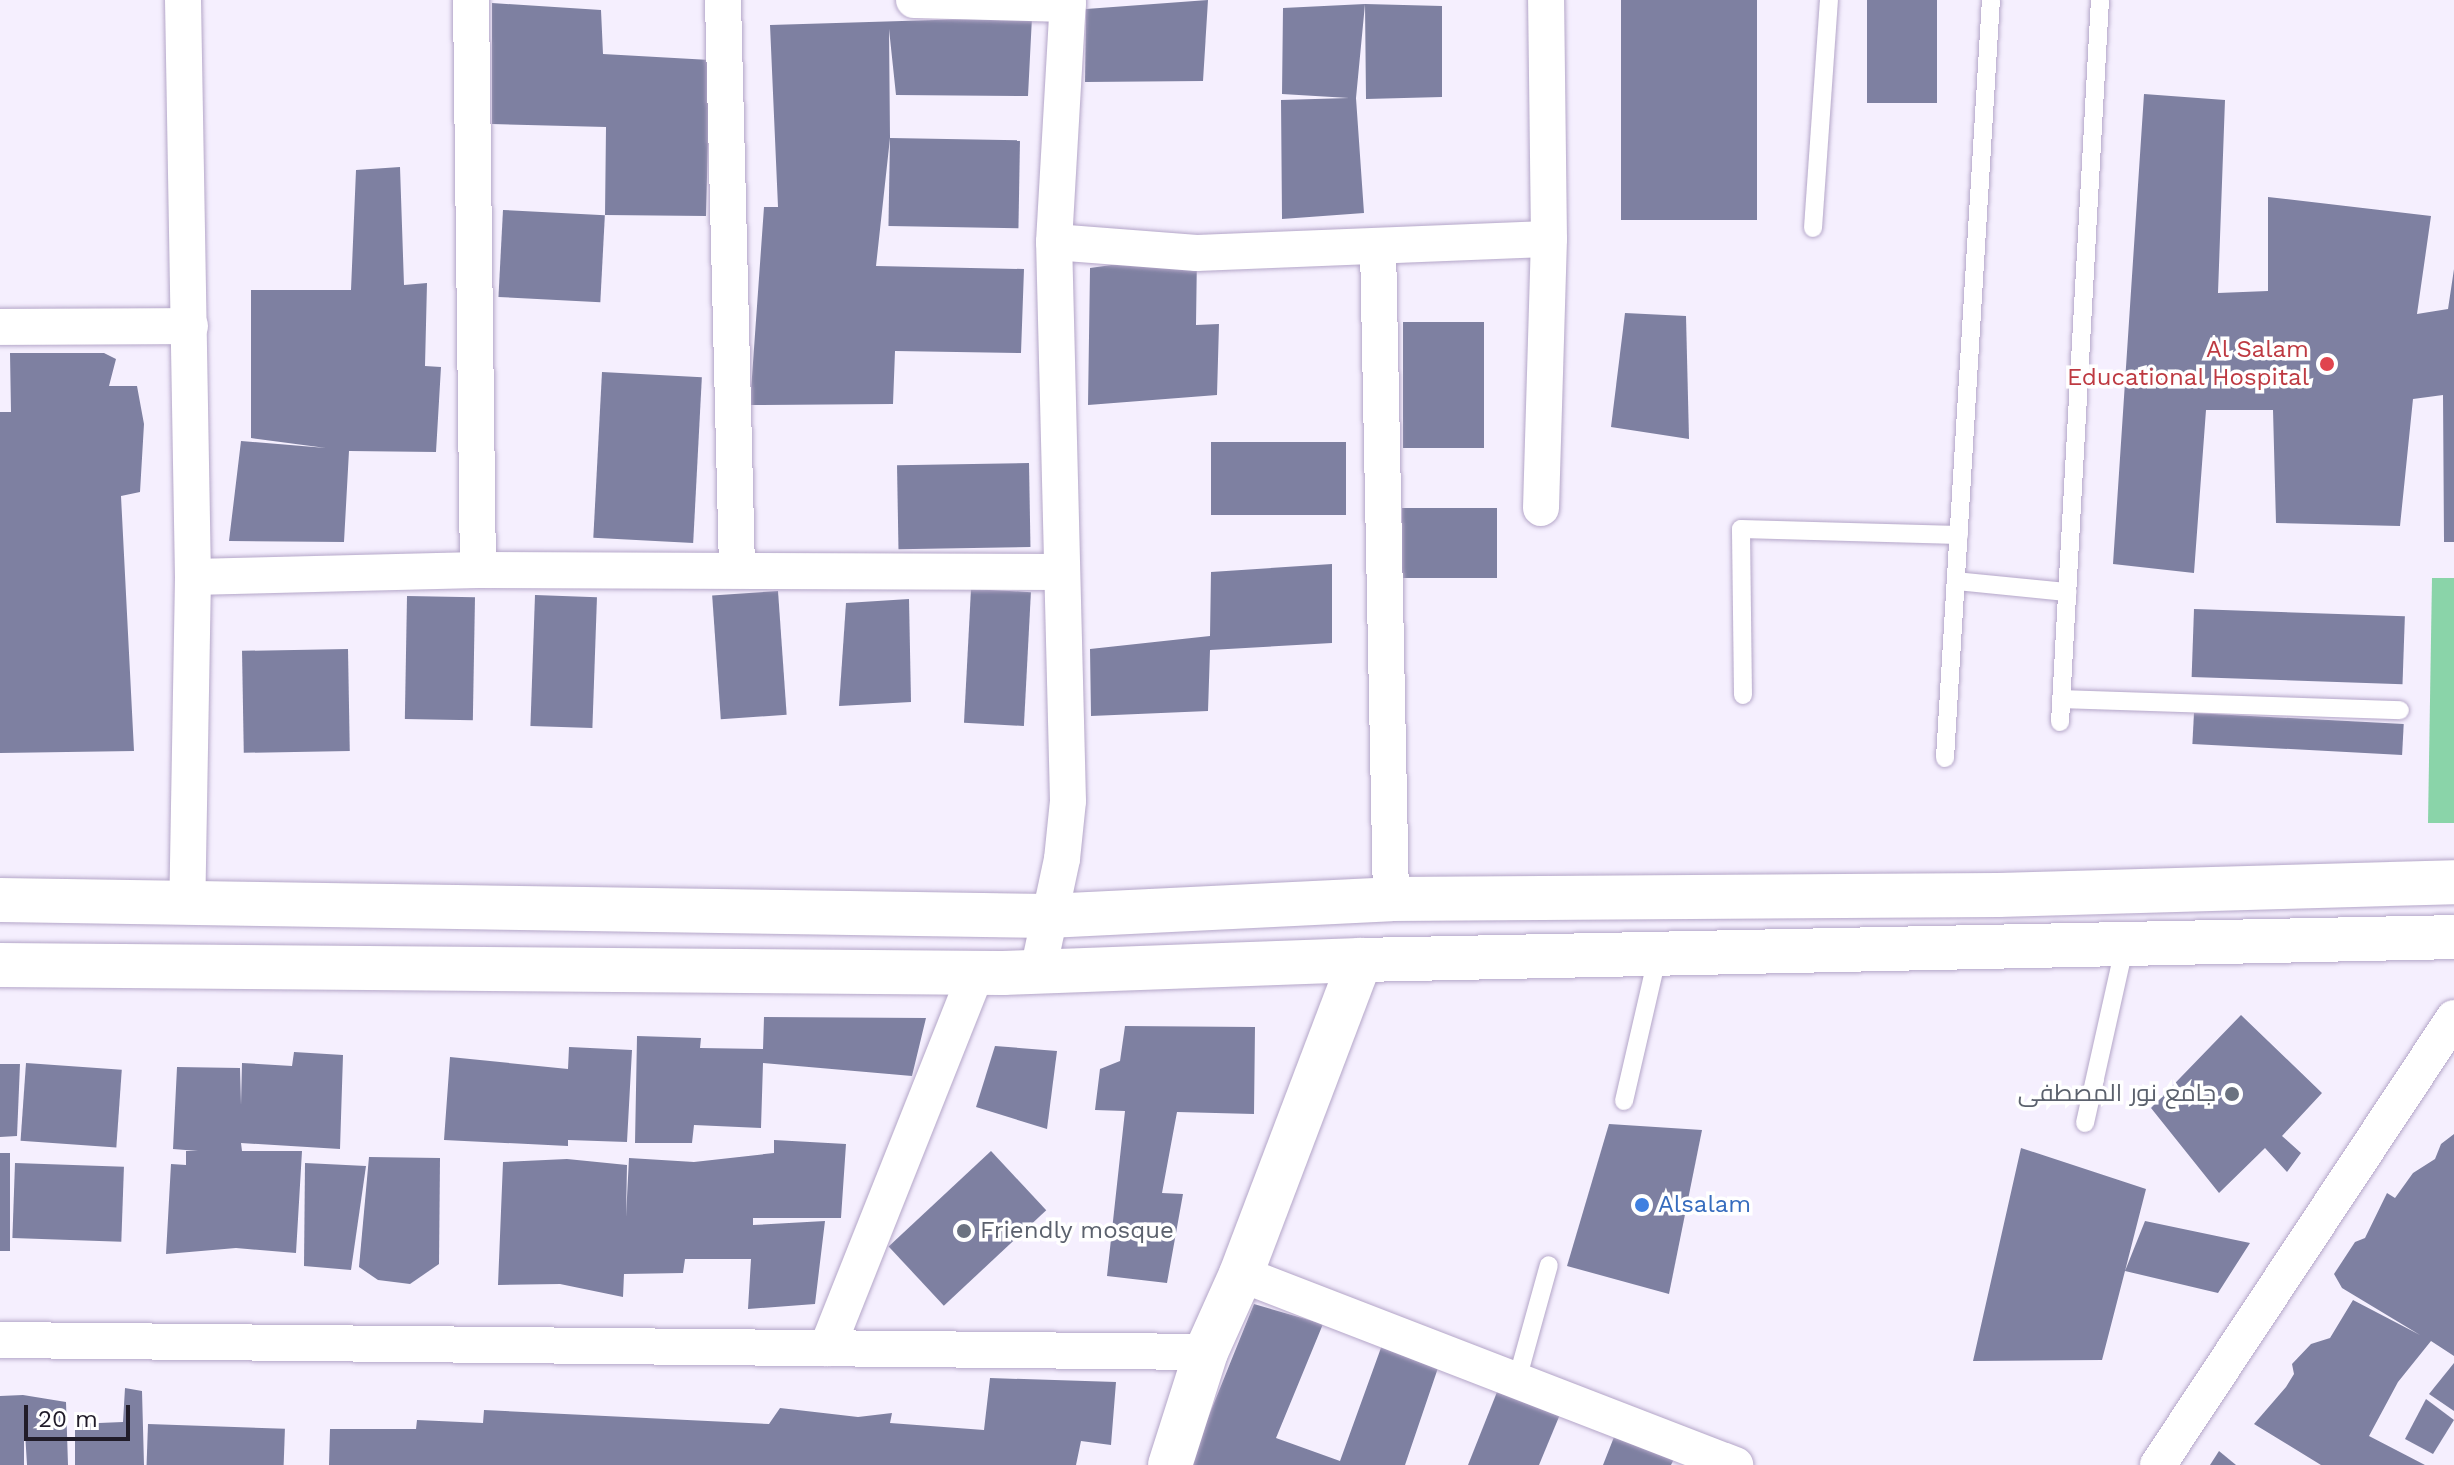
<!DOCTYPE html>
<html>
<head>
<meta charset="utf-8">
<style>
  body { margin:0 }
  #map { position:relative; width:2454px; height:1465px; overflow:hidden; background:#f5effe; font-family:"Work Sans",Cairo,sans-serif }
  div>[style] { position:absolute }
  .green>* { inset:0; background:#8ad4a9 }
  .building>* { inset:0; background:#7e80a1; transform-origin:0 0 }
  .roads { filter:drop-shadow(0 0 2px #b4a6c8) drop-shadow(0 0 2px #b4a6c8) }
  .lane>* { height:18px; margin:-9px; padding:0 9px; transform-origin:9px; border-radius:9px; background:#fff }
  .street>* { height:36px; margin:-18px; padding:0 18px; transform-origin:18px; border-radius:18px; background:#fff }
  .secondary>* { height:44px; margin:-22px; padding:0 22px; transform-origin:22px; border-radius:22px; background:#fff }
  .primary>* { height:44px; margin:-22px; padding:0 22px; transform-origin:22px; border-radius:22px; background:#fff }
  .dots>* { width:22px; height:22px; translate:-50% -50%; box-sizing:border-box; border:4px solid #fff; border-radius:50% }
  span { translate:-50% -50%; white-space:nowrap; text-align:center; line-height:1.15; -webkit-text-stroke:7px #fff; paint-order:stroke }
  .health-label { font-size:24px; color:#be3a42 }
  .right { translate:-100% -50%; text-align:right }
  .worship-label { font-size:24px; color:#5b616d }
  .left { translate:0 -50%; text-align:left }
  .shop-label { font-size:24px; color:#366cbe }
  .scale { position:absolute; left:24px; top:1405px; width:106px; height:36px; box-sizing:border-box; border:4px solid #211c29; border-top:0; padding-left:10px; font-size:24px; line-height:28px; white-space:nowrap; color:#211c29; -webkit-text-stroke:6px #fff; paint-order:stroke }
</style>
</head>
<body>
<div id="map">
  <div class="green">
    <i style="clip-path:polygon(2432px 578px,2454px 578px,2454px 823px,2428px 823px)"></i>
  </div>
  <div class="building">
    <i style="clip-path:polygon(1208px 0,1203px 81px,1085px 82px,1086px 9px)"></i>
    <i style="left:1621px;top:0;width:136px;height:220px"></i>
    <i style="left:1867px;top:0;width:70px;height:103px"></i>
    <i style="clip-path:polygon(492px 3px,601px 10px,603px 54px,710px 60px,706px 216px,605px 215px,606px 127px,492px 124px)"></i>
    <i style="clip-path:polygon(1365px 4px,1356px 98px,1364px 213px,1282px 219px,1281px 100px,1349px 98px,1282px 94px,1283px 8px,1365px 4px,1442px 6px,1442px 97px,1366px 99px)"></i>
    <i style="clip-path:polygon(1032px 17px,1028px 96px,896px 95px,889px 29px,890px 138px,876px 266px,1024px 269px,1021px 353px,895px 351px,893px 404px,750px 405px,764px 207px,778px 207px,770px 25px)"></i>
    <i style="clip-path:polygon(2144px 94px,2225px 100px,2218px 293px,2268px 291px,2268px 197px,2431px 216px,2417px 314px,2448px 309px,2454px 269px,2454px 542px,2444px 542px,2443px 395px,2413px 399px,2400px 526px,2276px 523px,2273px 410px,2206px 410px,2194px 573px,2113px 564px)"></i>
    <i style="left:890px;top:138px;width:130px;height:88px;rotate:1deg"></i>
    <i style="clip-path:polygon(400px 167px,404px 285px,427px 283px,425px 366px,441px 367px,436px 452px,349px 451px,344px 542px,229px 541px,241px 441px,326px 448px,251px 438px,251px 290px,351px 290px,356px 170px)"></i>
    <i style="left:503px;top:210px;width:102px;height:87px;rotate:3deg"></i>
    <i style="clip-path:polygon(1197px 253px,1196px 325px,1219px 324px,1217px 395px,1088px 405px,1090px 268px)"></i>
    <i style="clip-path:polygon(1625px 313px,1686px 316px,1689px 439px,1611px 427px)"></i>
    <i style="left:1484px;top:322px;width:126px;height:81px;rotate:90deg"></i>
    <i style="clip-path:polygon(10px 353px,104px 353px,116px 359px,109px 386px,137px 386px,144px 424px,140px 492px,121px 496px,134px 751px,0 753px,0 412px,11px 412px)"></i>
    <i style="left:602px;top:372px;width:100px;height:166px;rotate:3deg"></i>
    <i style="left:1346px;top:442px;width:73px;height:135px;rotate:90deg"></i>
    <i style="left:1029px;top:463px;width:84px;height:132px;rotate:89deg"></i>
    <i style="left:1402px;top:508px;width:95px;height:70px"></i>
    <i style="clip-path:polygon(1332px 564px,1332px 643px,1210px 650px,1208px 711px,1091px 716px,1090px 649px,1210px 636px,1211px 572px)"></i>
    <i style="left:971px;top:589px;width:60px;height:134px;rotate:3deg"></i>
    <i style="left:778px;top:591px;width:124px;height:66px;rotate:86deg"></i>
    <i style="left:535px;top:595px;width:62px;height:131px;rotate:2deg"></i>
    <i style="left:407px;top:596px;width:68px;height:123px;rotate:1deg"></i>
    <i style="clip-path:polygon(909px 599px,911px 702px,839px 706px,846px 603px)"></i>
    <i style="left:2194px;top:609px;width:211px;height:68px;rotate:2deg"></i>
    <i style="left:348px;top:649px;width:102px;height:106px;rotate:89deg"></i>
    <i style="left:2194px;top:713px;width:210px;height:31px;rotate:3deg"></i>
    <i style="clip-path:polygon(2241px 1015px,2322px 1093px,2282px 1136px,2301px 1153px,2287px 1172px,2265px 1148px,2219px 1193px,2151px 1108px)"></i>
    <i style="clip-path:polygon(764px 1017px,926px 1018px,912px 1076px,763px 1063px,761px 1128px,694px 1125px,692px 1143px,635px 1143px,637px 1036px,701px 1038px,700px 1048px,763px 1049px)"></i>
    <i style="clip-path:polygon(1125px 1026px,1255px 1027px,1254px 1114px,1177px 1112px,1162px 1193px,1183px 1194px,1167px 1283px,1107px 1276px,1125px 1111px,1095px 1110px,1100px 1069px,1120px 1061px)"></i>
    <i style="clip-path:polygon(995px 1046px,1057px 1051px,1047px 1129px,976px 1107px)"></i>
    <i style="clip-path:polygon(569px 1047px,632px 1050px,627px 1142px,568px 1140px,568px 1146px,444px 1140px,450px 1057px,568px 1069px)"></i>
    <i style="clip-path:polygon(294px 1052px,343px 1055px,340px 1149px,241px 1143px,242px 1151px,302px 1151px,296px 1253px,236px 1248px,166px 1254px,171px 1164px,186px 1165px,186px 1151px,198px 1151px,173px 1149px,177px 1067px,240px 1068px,241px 1105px,242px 1063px,292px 1066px)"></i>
    <i style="left:26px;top:1063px;width:96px;height:78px;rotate:4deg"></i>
    <i style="clip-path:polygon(0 1064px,20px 1064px,17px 1136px,0 1137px)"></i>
    <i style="clip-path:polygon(1609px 1124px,1702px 1130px,1669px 1294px,1567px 1266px)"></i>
    <i style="clip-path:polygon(2454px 1134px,2454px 1356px,2431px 1341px,2398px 1382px,2369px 1436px,2425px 1465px,2321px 1465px,2254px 1424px,2286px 1387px,2294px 1374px,2292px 1364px,2311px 1344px,2330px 1338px,2353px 1300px,2420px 1335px,2342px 1288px,2334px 1274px,2355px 1242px,2365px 1238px,2387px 1193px,2395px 1198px,2413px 1173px,2435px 1159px,2441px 1144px)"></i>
    <i style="clip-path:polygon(774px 1140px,846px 1144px,841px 1218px,753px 1218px,753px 1225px,825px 1221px,815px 1304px,748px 1309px,751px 1259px,685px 1259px,683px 1273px,624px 1274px,623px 1297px,560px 1284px,498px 1285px,503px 1162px,567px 1159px,627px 1165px,626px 1217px,629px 1158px,694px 1162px,774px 1153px)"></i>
    <i style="clip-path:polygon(2021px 1148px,2146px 1189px,2125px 1271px,2145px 1221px,2250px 1243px,2218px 1293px,2125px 1271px,2102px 1360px,1973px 1361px)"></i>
    <i style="left:991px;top:1151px;width:81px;height:140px;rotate:47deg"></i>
    <i style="left:0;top:1153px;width:10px;height:98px"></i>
    <i style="clip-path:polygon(369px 1157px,440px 1158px,439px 1264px,410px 1284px,378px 1280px,359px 1267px)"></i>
    <i style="left:15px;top:1163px;width:109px;height:75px;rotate:2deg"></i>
    <i style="clip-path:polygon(305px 1163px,366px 1166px,351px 1270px,304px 1266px)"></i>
    <i style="clip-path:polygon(1254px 1304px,1323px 1324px,1276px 1438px,1340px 1461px,1382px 1345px,1439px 1365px,1405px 1465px,1189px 1465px)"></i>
    <i style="clip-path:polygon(2454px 1363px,2454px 1411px,2429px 1394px)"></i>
    <i style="clip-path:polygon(990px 1378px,1116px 1382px,1111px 1445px,1081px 1441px,1076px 1465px,329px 1465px,330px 1429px,416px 1429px,417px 1420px,483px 1423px,484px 1410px,769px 1424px,780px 1408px,858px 1417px,892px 1413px,890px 1423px,984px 1430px)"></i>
    <i style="clip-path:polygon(125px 1388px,142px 1391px,144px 1465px,75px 1465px,75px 1424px,123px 1422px)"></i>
    <i style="clip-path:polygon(1497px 1392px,1561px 1412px,1539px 1465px,1468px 1465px)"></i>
    <i style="clip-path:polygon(23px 1395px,66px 1402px,68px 1465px,27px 1465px,24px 1415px,24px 1465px,0 1465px,0 1396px)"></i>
    <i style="clip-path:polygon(2426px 1399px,2454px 1420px,2433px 1454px,2405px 1439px)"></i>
    <i style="left:148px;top:1424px;width:137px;height:41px;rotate:2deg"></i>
    <i style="clip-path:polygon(1616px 1432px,1675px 1457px,1671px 1465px,1603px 1465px)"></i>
    <i style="clip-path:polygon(2219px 1451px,2236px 1465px,2210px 1465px)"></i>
  </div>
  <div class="roads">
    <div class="lane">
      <i style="left:1813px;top:228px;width:229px;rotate:-86deg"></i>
      <i style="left:1956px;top:581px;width:112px;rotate:5.7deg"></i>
      <i style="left:1743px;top:695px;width:166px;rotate:-90.7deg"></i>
      <i style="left:1741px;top:529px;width:218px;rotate:1.6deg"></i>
      <i style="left:2061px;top:699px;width:339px;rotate:1.9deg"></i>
      <i style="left:2060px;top:722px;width:723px;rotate:-86.83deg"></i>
      <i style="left:1945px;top:758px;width:759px;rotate:-86.53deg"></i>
      <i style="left:1624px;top:1101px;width:151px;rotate:-77deg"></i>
      <i style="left:2085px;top:1123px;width:183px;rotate:-77.4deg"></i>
      <i style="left:1517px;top:1380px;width:119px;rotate:-74.5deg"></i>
    </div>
    <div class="street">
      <i style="left:183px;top:0;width:577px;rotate:89.01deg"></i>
      <i style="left:193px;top:577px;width:328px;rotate:91deg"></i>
      <i style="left:471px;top:0;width:570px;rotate:89.3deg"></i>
      <i style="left:723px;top:0;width:570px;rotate:88.59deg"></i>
      <i style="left:914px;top:0;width:154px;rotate:1.5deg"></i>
      <i style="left:1054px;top:242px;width:143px;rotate:4.4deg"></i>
      <i style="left:1197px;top:253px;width:352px;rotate:-2.3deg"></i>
      <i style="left:1378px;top:246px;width:653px;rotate:88.86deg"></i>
      <i style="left:0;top:327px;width:190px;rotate:-0.3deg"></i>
      <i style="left:1541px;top:508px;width:269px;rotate:-88.3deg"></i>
      <i style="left:1549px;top:239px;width:239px;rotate:-90.7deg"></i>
      <i style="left:193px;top:577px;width:285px;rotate:-1.4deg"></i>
      <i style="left:478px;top:570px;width:582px;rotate:0.2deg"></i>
      <i style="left:1038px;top:971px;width:115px;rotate:-77.9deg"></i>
      <i style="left:1062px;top:859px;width:58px;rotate:-84.1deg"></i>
      <i style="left:1068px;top:801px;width:559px;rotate:-91.43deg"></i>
      <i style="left:1054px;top:242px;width:242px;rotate:-86.7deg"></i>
      <i style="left:1241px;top:1274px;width:530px;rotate:21.14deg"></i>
      <i style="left:0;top:1340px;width:1206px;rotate:0.57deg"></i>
      <i style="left:827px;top:1348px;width:404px;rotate:-68.3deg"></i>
      <i style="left:2158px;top:1465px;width:536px;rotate:-56.49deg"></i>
    </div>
    <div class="secondary">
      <i style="left:1170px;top:1465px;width:119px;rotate:-72.3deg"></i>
      <i style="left:1206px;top:1352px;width:85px;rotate:-65.8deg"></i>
      <i style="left:1241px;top:1274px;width:336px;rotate:-69.2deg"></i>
    </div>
    <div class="primary">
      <i style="left:0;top:900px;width:1048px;rotate:0.87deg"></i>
      <i style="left:1048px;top:916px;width:343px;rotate:-2.8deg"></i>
      <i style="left:1391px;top:899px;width:607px;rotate:-0.38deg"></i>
      <i style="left:1998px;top:895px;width:456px;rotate:-1.6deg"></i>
      <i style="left:0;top:965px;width:1003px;rotate:0.46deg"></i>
      <i style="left:1003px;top:973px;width:357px;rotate:-2.1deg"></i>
      <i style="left:1360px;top:960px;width:1094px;rotate:-1.2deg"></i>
    </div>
  </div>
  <div class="dots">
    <i style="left:2327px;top:364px;background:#e0444e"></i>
    <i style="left:2232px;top:1094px;background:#6b7280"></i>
    <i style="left:1642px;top:1205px;background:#3f7fe0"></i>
    <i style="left:964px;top:1231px;background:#6b7280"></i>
  </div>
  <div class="health-label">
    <span class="right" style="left:2309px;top:364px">Al Salam<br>Educational Hospital</span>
  </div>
  <div class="worship-label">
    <span class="right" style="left:2216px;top:1094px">جامع نور المصطفى</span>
    <span class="left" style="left:980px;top:1231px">Friendly mosque</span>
  </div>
  <div class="shop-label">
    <span class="left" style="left:1658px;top:1205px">Alsalam</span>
  </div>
  <div class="scale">20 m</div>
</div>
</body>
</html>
